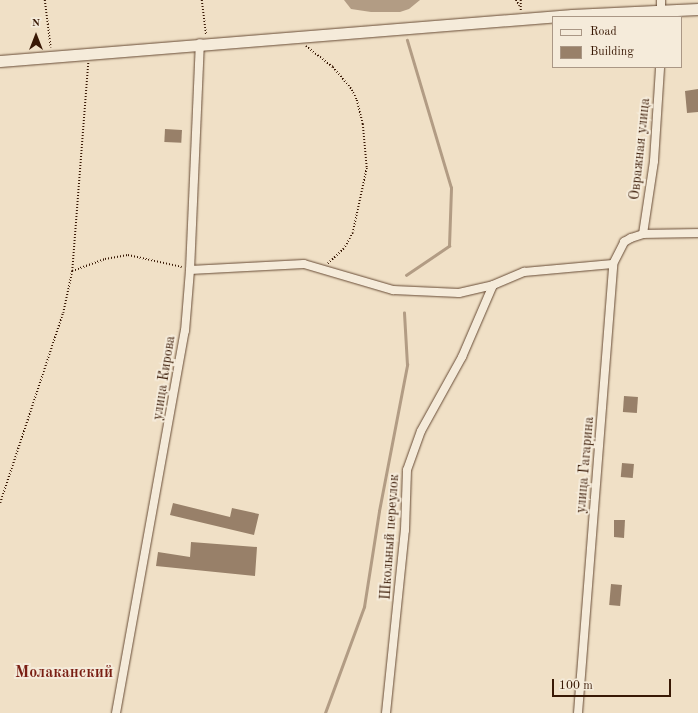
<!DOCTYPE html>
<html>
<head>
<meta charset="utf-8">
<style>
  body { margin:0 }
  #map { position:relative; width:698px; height:713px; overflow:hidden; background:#f0e0c6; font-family:"Old Standard TT",serif }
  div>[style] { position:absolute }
  .water>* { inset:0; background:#b29c84 }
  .stream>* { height:2.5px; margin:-1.25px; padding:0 1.25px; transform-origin:1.25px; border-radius:1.25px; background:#b29c84 }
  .building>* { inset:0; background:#988069; transform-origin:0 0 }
  .path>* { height:1.5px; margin-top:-0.75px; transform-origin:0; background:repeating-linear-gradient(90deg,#391905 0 1px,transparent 0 3px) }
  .roads { filter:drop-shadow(0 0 1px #674b35) drop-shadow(0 0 1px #674b35) }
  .minor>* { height:8px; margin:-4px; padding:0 4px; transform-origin:4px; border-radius:4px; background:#f5ebda }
  .secondary>* { height:11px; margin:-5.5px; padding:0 5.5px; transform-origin:5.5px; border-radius:5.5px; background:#f5ebda }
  span { translate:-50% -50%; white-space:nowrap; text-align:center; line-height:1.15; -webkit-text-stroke:4px #f5ebda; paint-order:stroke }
  .street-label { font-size:14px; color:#391905 }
  .quarter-label { font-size:16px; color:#7a1f14; font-weight:700 }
  .legend { position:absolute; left:552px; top:16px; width:130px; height:52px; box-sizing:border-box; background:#f5ebda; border:1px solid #aa9785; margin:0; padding:5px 7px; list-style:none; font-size:12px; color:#391905 }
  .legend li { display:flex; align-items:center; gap:8px; height:20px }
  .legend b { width:20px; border:1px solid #aa9785 }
  .north { position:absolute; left:16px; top:16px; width:40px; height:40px; -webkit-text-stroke:3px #f5ebda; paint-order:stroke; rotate:0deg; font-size:11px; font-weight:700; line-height:16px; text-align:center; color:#391905 }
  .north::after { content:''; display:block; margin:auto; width:14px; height:18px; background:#391905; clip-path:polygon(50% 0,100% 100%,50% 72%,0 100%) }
  .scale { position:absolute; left:552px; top:679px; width:119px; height:18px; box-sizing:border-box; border:2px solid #391905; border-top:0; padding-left:5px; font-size:12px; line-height:14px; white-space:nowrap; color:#391905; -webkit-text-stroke:3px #f5ebda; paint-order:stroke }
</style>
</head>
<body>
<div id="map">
  <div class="water">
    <i style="clip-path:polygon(344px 0,420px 0,409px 9px,400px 12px,371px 12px,351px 9px)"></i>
  </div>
  <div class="stream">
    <i style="left:406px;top:275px;width:52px;rotate:-34deg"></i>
    <i style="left:449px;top:246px;width:58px;rotate:-88deg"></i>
    <i style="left:451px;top:188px;width:154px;rotate:-106.6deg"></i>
    <i style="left:325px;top:713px;width:113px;rotate:-69.8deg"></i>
    <i style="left:364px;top:607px;width:97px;rotate:-81.1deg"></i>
    <i style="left:379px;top:511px;width:149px;rotate:-79.1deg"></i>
    <i style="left:407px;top:365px;width:52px;rotate:-93.3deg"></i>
  </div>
  <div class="building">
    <i style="clip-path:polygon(698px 89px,698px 112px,687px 113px,685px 91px)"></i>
    <i style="left:165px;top:129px;width:17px;height:13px;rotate:3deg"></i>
    <i style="left:624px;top:396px;width:14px;height:16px;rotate:4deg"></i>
    <i style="left:622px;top:463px;width:12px;height:14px;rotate:5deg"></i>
    <i style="clip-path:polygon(173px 503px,230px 517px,232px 508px,259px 514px,254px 535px,170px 515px)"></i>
    <i style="clip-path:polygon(614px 520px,625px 520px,624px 538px,614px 537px)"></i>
    <i style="clip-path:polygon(191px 542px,257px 547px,255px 576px,156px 566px,158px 552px,190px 557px)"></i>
    <i style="left:611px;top:584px;width:11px;height:21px;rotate:5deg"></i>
  </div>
  <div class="path">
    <i style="left:45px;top:0;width:48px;rotate:82.9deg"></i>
    <i style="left:202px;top:0;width:35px;rotate:83deg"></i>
    <i style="left:516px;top:0;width:7px;rotate:56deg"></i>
    <i style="left:521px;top:0;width:11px;rotate:90deg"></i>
    <i style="left:306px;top:46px;width:34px;rotate:38deg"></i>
    <i style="left:333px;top:67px;width:30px;rotate:50deg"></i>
    <i style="left:352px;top:90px;width:11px;rotate:63deg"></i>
    <i style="left:357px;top:100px;width:25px;rotate:76deg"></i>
    <i style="left:363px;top:124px;width:44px;rotate:84.8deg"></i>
    <i style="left:367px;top:168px;width:66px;rotate:102.2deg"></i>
    <i style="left:353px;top:233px;width:18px;rotate:119deg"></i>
    <i style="left:344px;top:249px;width:22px;rotate:137deg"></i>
    <i style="left:72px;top:271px;width:35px;rotate:-20deg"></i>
    <i style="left:105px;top:259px;width:23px;rotate:-10deg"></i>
    <i style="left:128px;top:255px;width:55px;rotate:12.5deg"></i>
    <i style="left:0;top:503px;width:200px;rotate:-71.7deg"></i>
    <i style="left:63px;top:313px;width:43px;rotate:-77.9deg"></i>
    <i style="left:72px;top:271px;width:210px;rotate:-85.6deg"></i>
  </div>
  <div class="roads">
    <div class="minor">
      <i style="left:661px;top:0;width:17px;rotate:90deg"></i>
      <i style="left:643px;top:234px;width:74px;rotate:-81.4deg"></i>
      <i style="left:654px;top:161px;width:94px;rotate:-86.3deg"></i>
      <i style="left:190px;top:270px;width:114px;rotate:-3deg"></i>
      <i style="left:304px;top:264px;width:93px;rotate:16.3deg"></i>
      <i style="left:393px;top:290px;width:66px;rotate:2.6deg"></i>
      <i style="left:459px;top:293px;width:35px;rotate:-13deg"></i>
      <i style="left:493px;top:285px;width:34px;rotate:-23deg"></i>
      <i style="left:524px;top:272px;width:89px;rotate:-5.1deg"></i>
      <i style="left:116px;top:713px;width:388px;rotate:-79.8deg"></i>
      <i style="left:185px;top:331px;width:61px;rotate:-85.3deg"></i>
      <i style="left:190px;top:270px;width:227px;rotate:-87.5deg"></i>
      <i style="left:386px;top:713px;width:184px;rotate:-84.1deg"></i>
      <i style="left:405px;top:530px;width:60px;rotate:-88.1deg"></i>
      <i style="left:407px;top:470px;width:41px;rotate:-70.3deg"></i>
      <i style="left:421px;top:431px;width:85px;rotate:-61deg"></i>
      <i style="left:462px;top:357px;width:78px;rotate:-66.7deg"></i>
      <i style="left:578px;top:713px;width:450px;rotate:-85.5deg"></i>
      <i style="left:613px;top:264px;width:25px;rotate:-63deg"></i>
      <i style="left:624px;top:242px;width:8px;rotate:-30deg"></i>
      <i style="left:631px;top:238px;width:13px;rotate:-18deg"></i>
      <i style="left:643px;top:234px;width:55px;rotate:-1deg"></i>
    </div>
    <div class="secondary">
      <i style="left:0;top:61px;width:574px;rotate:-4.6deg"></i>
      <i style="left:572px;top:15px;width:126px;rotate:-2.7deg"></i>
    </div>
  </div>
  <div class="street-label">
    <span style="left:640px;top:149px;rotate:-84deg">Овражная улица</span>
    <span style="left:164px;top:378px;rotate:-81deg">улица Кирова</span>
    <span style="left:585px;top:465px;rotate:-85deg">улица Гагарина</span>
    <span style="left:390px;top:537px;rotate:-86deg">Школьный переулок</span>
  </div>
  <div class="quarter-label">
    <span style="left:64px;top:673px">Молаканский</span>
  </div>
  <ul class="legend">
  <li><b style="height:5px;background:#f5ebda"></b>Road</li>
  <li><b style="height:11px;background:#988069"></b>Building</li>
  </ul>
  <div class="north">N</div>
  <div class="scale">100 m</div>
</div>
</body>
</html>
